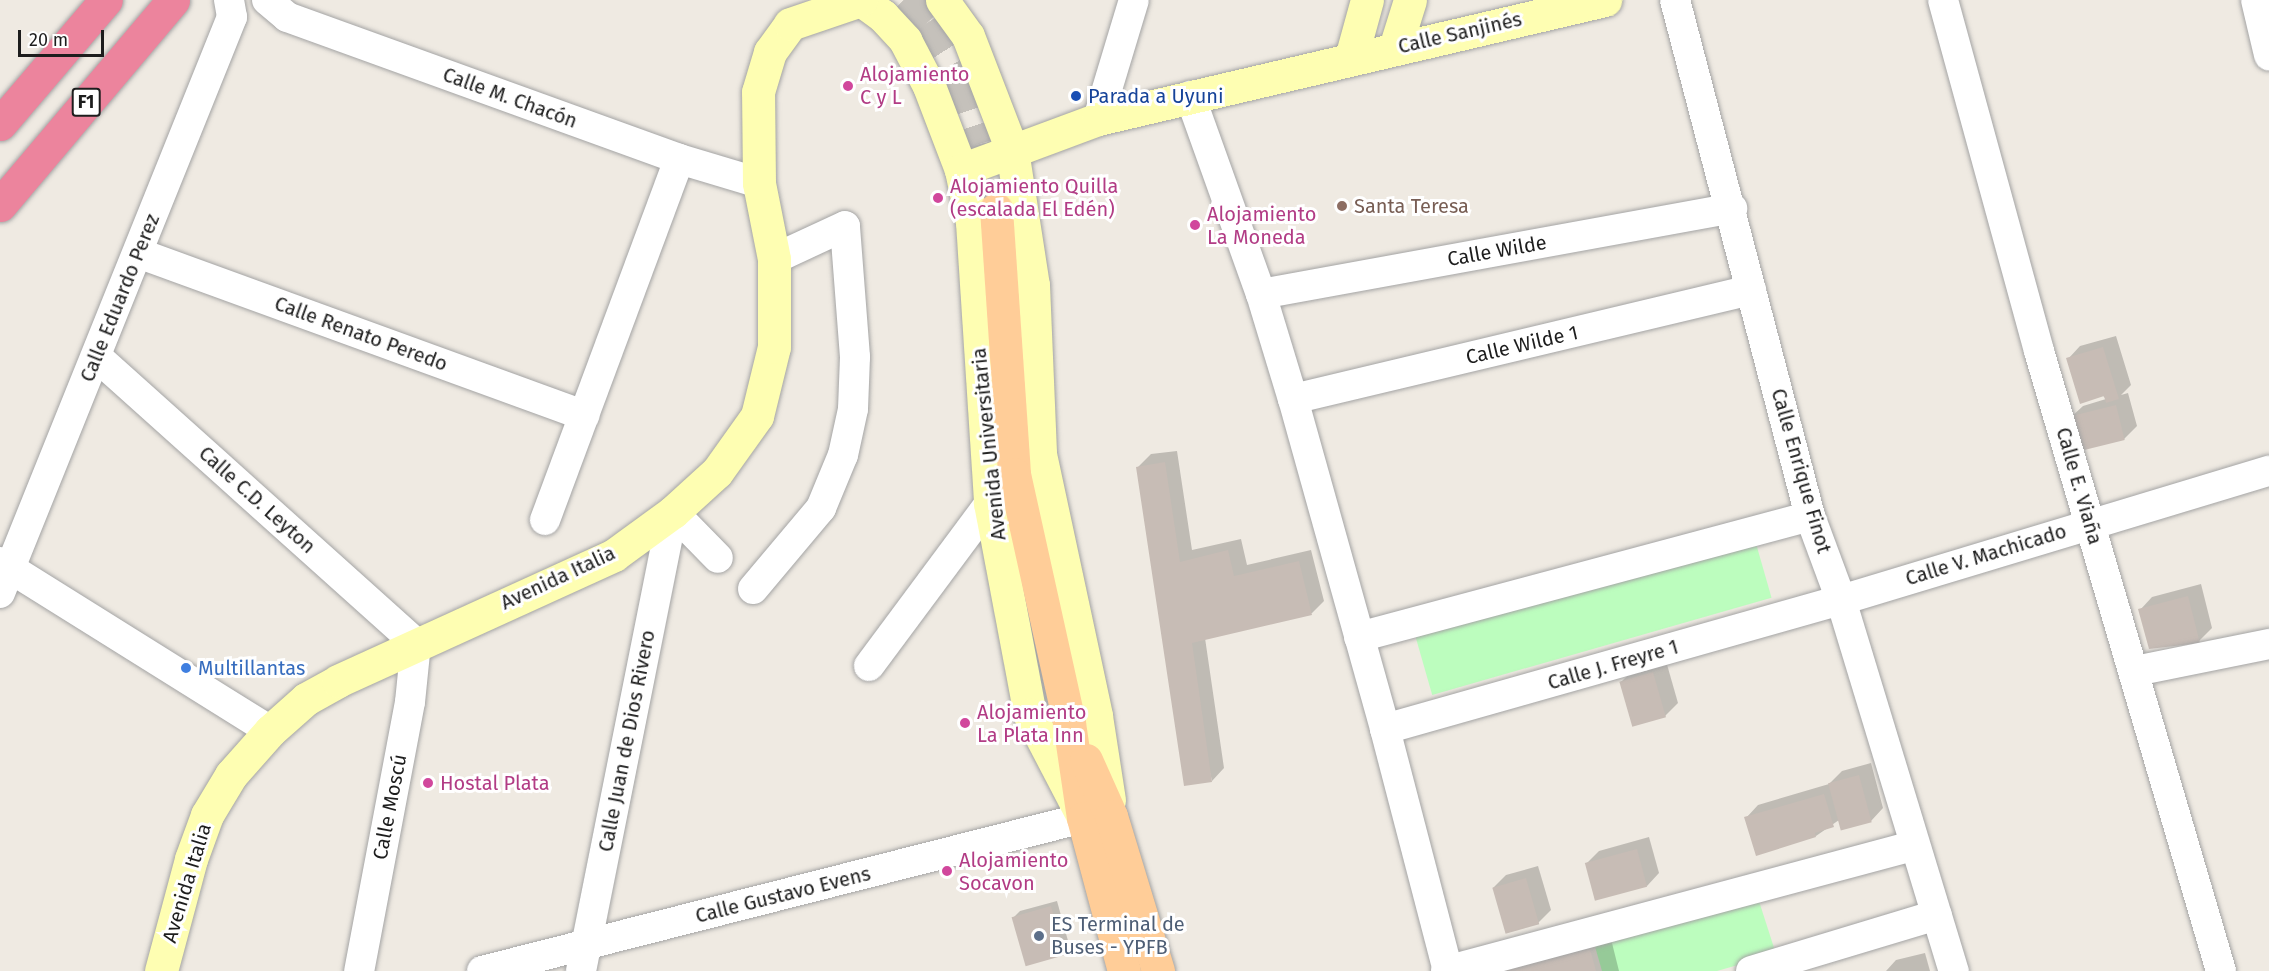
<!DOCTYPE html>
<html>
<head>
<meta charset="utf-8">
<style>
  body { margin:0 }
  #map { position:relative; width:2269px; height:971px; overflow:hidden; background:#efeae2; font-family:"Fira Sans",sans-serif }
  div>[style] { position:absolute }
  .park>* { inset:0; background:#bcfdbe; transform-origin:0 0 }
  .shadow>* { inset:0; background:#0003 }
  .building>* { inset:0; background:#c7bcb5; transform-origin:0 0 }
  .primary-tunnel>* { height:33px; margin-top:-16.5px; transform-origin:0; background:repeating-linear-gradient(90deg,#c5c1bb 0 33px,transparent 0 49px) }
  .roads { filter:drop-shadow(0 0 2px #a4a4a4) drop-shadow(0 0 2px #a4a4a4) }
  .street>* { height:30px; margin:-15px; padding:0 15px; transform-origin:15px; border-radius:15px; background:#fff }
  .secondary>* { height:33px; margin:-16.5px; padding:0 16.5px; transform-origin:16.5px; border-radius:16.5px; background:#fefeb2 }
  .primary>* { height:33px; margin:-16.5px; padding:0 16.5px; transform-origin:16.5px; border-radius:16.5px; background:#ffcd98 }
  .highway>* { height:33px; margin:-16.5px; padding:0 16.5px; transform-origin:16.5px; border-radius:16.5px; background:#ec849d }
  .dots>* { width:16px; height:16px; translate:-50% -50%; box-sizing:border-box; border:3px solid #fff; border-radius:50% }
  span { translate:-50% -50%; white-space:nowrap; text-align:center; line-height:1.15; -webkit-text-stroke:6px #fff; paint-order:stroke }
  .shield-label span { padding:2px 4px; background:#fff; border:2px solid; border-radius:4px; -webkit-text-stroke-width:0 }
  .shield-label { font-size:18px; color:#1d1d1d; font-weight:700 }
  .street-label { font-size:20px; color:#1d1d1d }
  .hotel-label { font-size:20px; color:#b23c85 }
  .left { translate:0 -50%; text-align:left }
  .transit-label { font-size:20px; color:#164399 }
  .education-label { font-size:20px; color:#785e54 }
  .shop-label { font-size:20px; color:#366cbe }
  .service-label { font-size:20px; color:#4e5e75 }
  .scale { position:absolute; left:18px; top:30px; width:86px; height:27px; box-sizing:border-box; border:3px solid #1d1d1d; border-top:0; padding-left:8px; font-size:18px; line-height:21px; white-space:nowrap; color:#1d1d1d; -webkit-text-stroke:4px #fff; paint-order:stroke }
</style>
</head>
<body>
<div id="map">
  <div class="park">
    <i style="left:1755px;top:540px;width:60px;height:353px;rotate:74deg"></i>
    <i style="clip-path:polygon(1758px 898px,1776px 954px,1717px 971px,1602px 971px,1594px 943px)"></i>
  </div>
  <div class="shadow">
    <i style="clip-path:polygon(2116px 336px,2131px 385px,2121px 395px,2128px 393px,2137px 426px,2124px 439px,2070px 418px,2083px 406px,2106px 399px,2068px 359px,2080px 346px)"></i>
    <i style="clip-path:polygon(1177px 451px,1192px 550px,1241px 539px,1247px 565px,1311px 550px,1324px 601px,1312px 613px,1205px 638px,1224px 768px,1212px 781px,1138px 467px,1151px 454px)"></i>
    <i style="clip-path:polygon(2201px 584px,2212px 628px,2199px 641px,2140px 610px,2152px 597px)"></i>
    <i style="clip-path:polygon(1666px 661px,1678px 703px,1665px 716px,1620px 683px,1633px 670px)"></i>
    <i style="clip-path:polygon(1871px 763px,1883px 808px,1871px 821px,1839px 820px,1816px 836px,1746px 818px,1758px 805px,1829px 784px,1842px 771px)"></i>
    <i style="clip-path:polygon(1649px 837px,1659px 873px,1647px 886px,1586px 864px,1599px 851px)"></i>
    <i style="clip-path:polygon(1538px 866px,1551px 910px,1538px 923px,1493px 888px,1506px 875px)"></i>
    <i style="clip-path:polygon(1057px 901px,1070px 948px,1064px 954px,1014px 917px,1020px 911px)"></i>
    <i style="clip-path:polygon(1609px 931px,1619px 971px,1484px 971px)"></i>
    <i style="clip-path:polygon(1925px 953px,1930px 971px,1886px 971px,1896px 960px)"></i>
  </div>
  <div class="building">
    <i style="clip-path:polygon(2103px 347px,2119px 399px,2106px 403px,2104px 396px,2080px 404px,2066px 358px)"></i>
    <i style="left:2116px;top:405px;width:36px;height:49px;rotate:76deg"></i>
    <i style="clip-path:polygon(1165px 462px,1180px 562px,1228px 550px,1234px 576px,1299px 561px,1312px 615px,1192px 643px,1212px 782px,1184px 786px,1136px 467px)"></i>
    <i style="clip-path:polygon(2188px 596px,2200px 643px,2149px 649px,2138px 609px)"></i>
    <i style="left:1653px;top:672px;width:47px;height:35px;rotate:74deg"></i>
    <i style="left:1859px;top:775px;width:49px;height:32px;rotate:75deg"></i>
    <i style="clip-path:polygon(1824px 794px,1834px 827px,1815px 833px,1816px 837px,1756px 856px,1744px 817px)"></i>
    <i style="left:1637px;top:849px;width:39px;height:54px;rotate:75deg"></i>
    <i style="left:1526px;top:878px;width:48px;height:35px;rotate:74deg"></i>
    <i style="left:1051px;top:906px;width:51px;height:41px;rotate:74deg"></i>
    <i style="clip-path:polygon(1590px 949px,1596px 971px,1505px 971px,1505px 970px)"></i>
  </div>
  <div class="primary-tunnel">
    <i style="left:903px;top:0;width:33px;rotate:45deg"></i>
    <i style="left:926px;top:23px;width:65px;rotate:57.5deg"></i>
    <i style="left:961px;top:78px;width:68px;rotate:72.1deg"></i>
    <i style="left:982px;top:143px;width:67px;rotate:78deg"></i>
  </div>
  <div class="roads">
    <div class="street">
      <i style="left:267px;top:0;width:26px;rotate:40deg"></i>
      <i style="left:287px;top:17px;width:417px;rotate:19.9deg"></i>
      <i style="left:679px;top:159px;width:84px;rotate:16.7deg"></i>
      <i style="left:1675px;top:0;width:533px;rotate:75.34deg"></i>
      <i style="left:1810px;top:516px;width:90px;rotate:69.7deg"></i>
      <i style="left:1841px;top:600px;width:388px;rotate:73.1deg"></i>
      <i style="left:1943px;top:0;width:364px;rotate:74.7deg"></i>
      <i style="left:2039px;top:351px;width:646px;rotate:73.64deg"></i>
      <i style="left:2256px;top:0;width:57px;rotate:76.7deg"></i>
      <i style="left:1190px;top:96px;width:210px;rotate:70.3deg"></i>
      <i style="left:1261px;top:294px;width:110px;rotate:73.1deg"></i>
      <i style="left:1293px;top:399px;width:343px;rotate:74.4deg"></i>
      <i style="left:1385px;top:729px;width:250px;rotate:75.4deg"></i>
      <i style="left:1098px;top:119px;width:124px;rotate:-73.2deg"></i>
      <i style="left:138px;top:253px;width:475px;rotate:20deg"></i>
      <i style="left:1261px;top:294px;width:479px;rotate:-10.3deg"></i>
      <i style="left:97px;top:357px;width:428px;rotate:41.9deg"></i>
      <i style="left:416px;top:643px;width:59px;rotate:95.8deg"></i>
      <i style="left:410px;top:702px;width:274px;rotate:100.7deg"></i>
      <i style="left:1293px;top:399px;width:471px;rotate:-13.4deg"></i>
      <i style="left:673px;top:512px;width:64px;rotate:45.6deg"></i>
      <i style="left:545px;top:520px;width:385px;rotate:-69.6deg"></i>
      <i style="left:0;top:562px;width:319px;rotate:32deg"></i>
      <i style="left:753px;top:589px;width:106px;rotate:-50deg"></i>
      <i style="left:821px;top:508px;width:57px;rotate:-67.5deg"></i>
      <i style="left:843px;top:455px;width:47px;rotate:-77.7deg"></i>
      <i style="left:853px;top:409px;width:52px;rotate:-87.8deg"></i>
      <i style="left:855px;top:357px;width:131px;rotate:-94.4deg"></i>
      <i style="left:845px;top:226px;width:78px;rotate:155.1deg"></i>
      <i style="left:0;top:593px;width:621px;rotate:-68.06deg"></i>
      <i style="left:232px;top:17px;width:17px;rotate:-100deg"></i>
      <i style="left:1359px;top:637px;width:467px;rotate:-15deg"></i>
      <i style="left:869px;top:666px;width:203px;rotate:-53.4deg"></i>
      <i style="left:2135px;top:671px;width:137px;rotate:-11.4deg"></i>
      <i style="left:1385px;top:729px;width:474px;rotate:-15.8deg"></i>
      <i style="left:1841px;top:600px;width:447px;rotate:-16.8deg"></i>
      <i style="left:482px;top:971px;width:620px;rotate:-14.28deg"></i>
      <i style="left:581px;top:971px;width:468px;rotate:-78.7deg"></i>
      <i style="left:1446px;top:971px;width:483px;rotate:-15deg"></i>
      <i style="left:1751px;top:971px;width:194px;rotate:-16.8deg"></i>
    </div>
    <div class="secondary">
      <i style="left:861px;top:0;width:27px;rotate:36deg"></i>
      <i style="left:883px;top:16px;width:33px;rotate:47deg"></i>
      <i style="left:905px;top:40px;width:52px;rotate:62.4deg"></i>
      <i style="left:929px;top:86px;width:90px;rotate:69.1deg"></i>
      <i style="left:961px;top:170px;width:53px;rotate:78.1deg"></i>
      <i style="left:972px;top:222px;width:282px;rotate:86.3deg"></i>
      <i style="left:990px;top:503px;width:216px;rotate:79.3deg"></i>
      <i style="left:1030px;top:715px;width:110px;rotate:62.5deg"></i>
      <i style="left:942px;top:0;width:44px;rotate:54.2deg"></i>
      <i style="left:968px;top:36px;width:122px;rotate:68.9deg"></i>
      <i style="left:1012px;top:150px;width:137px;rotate:81.2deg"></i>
      <i style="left:1033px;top:285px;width:169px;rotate:87.6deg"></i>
      <i style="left:1040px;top:454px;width:268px;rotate:77.9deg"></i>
      <i style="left:1096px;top:716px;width:85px;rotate:81.2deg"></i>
      <i style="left:1395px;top:48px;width:50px;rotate:-72.6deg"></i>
      <i style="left:1351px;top:58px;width:60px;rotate:-74.6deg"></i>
      <i style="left:961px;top:170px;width:146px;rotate:-20.4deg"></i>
      <i style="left:1098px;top:119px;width:521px;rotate:-13.21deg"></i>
      <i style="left:161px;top:971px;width:116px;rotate:-75deg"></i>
      <i style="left:191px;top:859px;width:47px;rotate:-70deg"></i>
      <i style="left:207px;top:815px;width:47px;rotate:-59deg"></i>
      <i style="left:231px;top:775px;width:59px;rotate:-48.4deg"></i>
      <i style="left:270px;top:731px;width:48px;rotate:-41.6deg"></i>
      <i style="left:306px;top:699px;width:37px;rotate:-29deg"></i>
      <i style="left:338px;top:681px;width:303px;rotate:-24.5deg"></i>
      <i style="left:614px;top:555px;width:73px;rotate:-36.1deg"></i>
      <i style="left:673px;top:512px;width:59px;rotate:-42.3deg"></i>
      <i style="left:717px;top:472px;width:69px;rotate:-54.5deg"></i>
      <i style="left:757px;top:416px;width:71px;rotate:-76.2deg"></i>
      <i style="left:774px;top:347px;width:88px;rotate:-90deg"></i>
      <i style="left:774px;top:259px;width:77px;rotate:-101.2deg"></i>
      <i style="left:759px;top:183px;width:91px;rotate:-90.6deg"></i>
      <i style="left:758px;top:92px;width:42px;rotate:-73.3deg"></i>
      <i style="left:770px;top:52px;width:34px;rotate:-54deg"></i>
      <i style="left:790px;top:24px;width:75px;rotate:-18.7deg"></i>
    </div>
    <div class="primary">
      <i style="left:996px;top:209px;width:266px;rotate:86.1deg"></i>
      <i style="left:1014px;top:474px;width:255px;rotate:77.5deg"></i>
      <i style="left:1069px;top:723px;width:96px;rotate:81.6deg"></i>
      <i style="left:1083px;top:818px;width:158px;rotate:75deg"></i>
      <i style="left:1086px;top:760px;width:61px;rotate:65.9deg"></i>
      <i style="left:1111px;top:816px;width:162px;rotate:73.1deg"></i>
    </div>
    <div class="highway">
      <i style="left:0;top:124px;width:163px;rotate:-49.5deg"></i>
      <i style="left:0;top:205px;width:268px;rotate:-49.8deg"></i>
    </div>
  </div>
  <div class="dots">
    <i style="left:848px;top:86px;background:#d1479c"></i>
    <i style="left:1076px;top:96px;background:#1a4fb4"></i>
    <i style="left:938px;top:198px;background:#d1479c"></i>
    <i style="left:1342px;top:206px;background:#8d6e63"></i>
    <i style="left:1195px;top:225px;background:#d1479c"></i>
    <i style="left:186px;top:668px;background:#3f7fe0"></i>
    <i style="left:965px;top:723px;background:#d1479c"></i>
    <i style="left:428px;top:783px;background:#d1479c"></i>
    <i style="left:947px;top:871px;background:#d1479c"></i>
    <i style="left:1039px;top:936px;background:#5c6f8a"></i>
  </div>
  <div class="shield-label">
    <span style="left:86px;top:102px">F1</span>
  </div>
  <div class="street-label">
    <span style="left:1460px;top:33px;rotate:-13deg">Calle Sanjinés</span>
    <span style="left:510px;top:98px;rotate:20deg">Calle M. Chacón</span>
    <span style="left:1497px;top:251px;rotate:-10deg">Calle Wilde</span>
    <span style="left:120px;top:298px;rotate:-68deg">Calle Eduardo Perez</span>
    <span style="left:361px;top:334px;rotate:20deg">Calle Renato Peredo</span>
    <span style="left:1522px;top:345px;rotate:-13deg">Calle Wilde 1</span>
    <span style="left:989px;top:444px;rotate:-96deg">Avenida Universitaria</span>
    <span style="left:1801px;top:471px;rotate:74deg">Calle Enrique Finot</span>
    <span style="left:2079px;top:486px;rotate:74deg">Calle E. Viaña</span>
    <span style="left:257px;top:500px;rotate:42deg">Calle C.D. Leyton</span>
    <span style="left:1986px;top:555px;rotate:-17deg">Calle V. Machicado</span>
    <span style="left:558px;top:578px;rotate:-25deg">Avenida Italia</span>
    <span style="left:1613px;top:665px;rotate:-16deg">Calle J. Freyre 1</span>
    <span style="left:627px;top:741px;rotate:-79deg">Calle Juan de Dios Rivero</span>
    <span style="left:390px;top:807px;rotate:-79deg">Calle Moscú</span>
    <span style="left:187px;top:883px;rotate:-73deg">Avenida Italia</span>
    <span style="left:783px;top:895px;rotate:-14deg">Calle Gustavo Evens</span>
  </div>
  <div class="hotel-label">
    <span class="left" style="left:860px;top:86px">Alojamiento<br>C y L</span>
    <span class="left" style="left:950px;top:198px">Alojamiento Quilla<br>(escalada El Edén)</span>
    <span class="left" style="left:1207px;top:226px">Alojamiento<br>La Moneda</span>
    <span class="left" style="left:977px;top:724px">Alojamiento<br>La Plata Inn</span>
    <span class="left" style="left:440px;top:783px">Hostal Plata</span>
    <span class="left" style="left:959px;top:872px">Alojamiento<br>Socavon</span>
  </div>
  <div class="transit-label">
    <span class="left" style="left:1088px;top:96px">Parada a Uyuni</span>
  </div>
  <div class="education-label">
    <span class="left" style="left:1354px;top:206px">Santa Teresa</span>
  </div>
  <div class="shop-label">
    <span class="left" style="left:198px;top:668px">Multillantas</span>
  </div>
  <div class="service-label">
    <span class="left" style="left:1051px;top:936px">ES Terminal de<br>Buses - YPFB</span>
  </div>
  <div class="scale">20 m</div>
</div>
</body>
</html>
